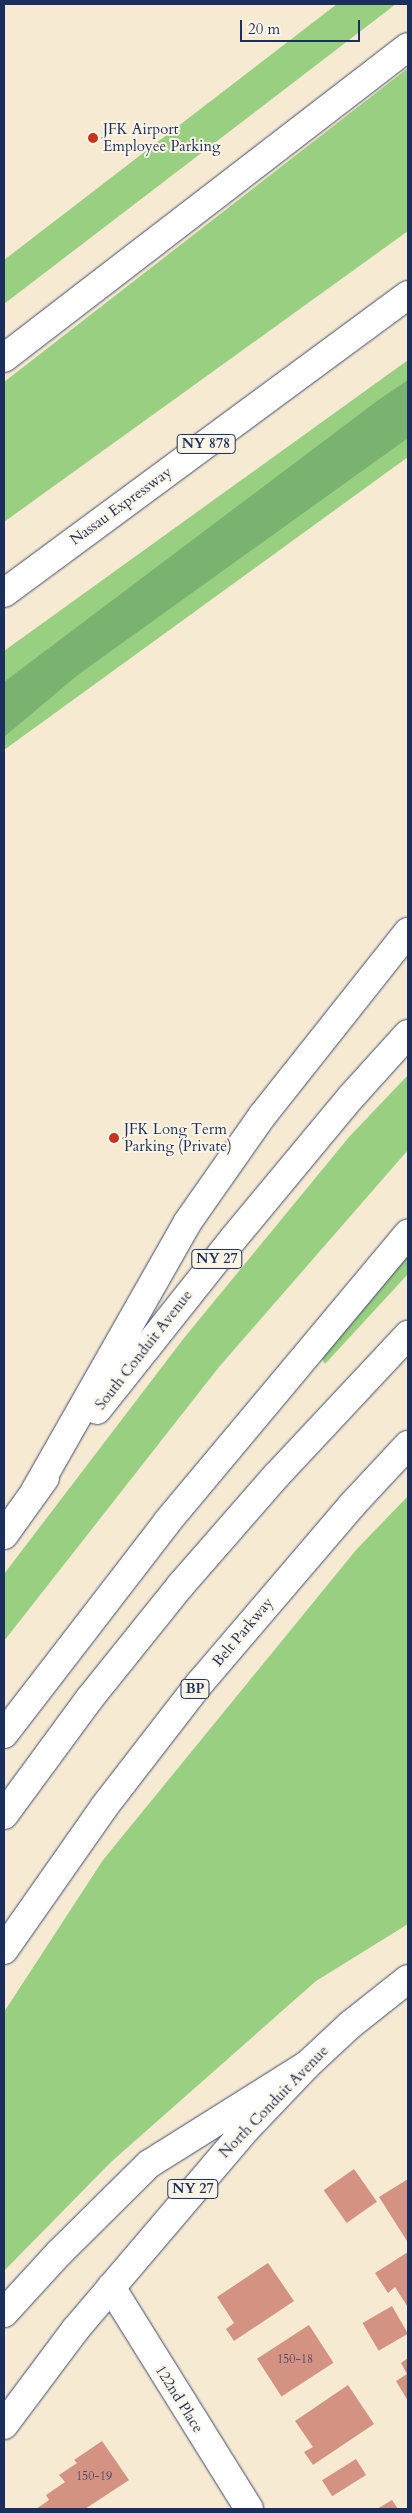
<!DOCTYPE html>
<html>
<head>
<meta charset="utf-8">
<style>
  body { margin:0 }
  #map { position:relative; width:412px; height:2513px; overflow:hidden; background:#f7ead2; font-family:Cardo,serif }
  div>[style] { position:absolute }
  .green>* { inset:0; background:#99cf81 }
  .forest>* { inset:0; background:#7ab26f }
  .building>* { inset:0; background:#d49283; transform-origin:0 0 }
  .roads { filter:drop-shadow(0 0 1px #3c4b6f) drop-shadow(0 0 1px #3c4b6f) }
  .street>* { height:28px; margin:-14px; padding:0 14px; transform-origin:14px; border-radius:14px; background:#fff }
  .primary>* { height:28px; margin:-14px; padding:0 14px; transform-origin:14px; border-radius:14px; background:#fff }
  .highway>* { height:28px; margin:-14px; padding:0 14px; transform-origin:14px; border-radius:14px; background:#fff }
  .dots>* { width:14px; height:14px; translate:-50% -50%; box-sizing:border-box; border:2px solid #fcf5e5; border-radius:50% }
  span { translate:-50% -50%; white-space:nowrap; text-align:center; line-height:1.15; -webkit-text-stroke:4px #fcf5e5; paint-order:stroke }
  .number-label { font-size:12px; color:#494867 }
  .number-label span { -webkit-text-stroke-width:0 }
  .shield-label span { padding:1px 4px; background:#fcf5e5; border:1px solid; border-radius:4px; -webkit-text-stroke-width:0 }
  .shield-label { font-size:14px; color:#1b2f5e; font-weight:700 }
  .poi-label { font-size:15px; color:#1b2f5e }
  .left { translate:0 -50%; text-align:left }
  .street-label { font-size:15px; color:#1b2f5e }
  .frame { position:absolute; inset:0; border:5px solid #1b2f5e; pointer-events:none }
  .scale { position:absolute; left:240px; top:20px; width:120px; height:22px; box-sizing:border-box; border:2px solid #1b2f5e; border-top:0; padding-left:6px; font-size:15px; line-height:18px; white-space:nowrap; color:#1b2f5e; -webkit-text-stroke:4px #fcf5e5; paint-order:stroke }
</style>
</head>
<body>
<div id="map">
  <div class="green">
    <i style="clip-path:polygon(337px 4px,396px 4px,4px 304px,4px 260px)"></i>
    <i style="clip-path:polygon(408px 68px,408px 231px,4px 522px,4px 382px)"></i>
    <i style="clip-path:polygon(408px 360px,408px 457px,4px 750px,4px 651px)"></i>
    <i style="clip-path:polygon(408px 1075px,408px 1150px,219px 1367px,4px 1641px,4px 1574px,184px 1338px,349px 1137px)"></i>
    <i style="clip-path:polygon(408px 1244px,408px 1274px,325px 1364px,317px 1350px)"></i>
    <i style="clip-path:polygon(408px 1496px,408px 1924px,316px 1981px,111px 2162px,4px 2271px,4px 2012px,103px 1860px,356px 1550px)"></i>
  </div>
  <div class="forest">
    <i style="clip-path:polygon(408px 380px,408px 438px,79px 674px,4px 737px,4px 682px,377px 401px)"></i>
  </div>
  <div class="building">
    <i style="left:354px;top:2169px;width:40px;height:37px;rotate:55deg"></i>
    <i style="clip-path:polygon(408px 2179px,408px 2240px,407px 2241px,379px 2197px)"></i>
    <i style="clip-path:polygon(408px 2252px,408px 2305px,407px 2306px,395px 2287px,388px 2293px,375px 2273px)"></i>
    <i style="clip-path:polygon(268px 2263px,294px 2301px,234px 2341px,226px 2329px,234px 2323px,217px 2297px)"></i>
    <i style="left:392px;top:2306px;width:32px;height:34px;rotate:60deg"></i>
    <i style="left:309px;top:2325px;width:45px;height:62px;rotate:57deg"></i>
    <i style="clip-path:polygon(408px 2358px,408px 2401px,396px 2381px,407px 2374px,401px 2363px)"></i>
    <i style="clip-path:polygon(348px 2385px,374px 2424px,313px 2465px,304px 2452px,313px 2447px,295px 2421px)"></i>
    <i style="clip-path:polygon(102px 2441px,129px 2480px,85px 2509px,36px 2509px,49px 2500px,46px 2495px,65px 2482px,59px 2475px,77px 2463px,74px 2460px)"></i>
    <i style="left:356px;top:2459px;width:19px;height:40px;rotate:58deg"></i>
    <i style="clip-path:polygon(392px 2500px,398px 2509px,377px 2509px)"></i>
  </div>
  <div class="roads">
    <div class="street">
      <i style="left:111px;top:2287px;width:261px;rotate:58.1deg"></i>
    </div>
    <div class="primary">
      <i style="left:97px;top:1410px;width:218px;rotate:-51.5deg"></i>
      <i style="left:233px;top:1239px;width:185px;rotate:-50.3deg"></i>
      <i style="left:351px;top:1097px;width:85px;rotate:-47.9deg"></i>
      <i style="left:35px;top:1491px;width:308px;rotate:-60.4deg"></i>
      <i style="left:187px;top:1223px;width:131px;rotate:-55deg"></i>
      <i style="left:262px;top:1116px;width:235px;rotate:-51.6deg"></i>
      <i style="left:4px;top:1535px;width:70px;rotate:-54.3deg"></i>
      <i style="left:4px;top:2425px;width:119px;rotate:-53.2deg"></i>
      <i style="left:75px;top:2330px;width:265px;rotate:-49.6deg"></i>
      <i style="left:247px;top:2128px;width:87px;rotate:-46.4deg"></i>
      <i style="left:307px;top:2065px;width:59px;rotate:-42.9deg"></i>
      <i style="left:350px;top:2025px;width:74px;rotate:-38.4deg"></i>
    </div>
    <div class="highway">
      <i style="left:4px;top:358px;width:510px;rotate:-37.59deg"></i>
      <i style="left:4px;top:593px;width:502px;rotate:-36.41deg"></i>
      <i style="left:4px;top:1734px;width:267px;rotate:-52.4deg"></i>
      <i style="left:167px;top:1522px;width:376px;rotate:-50.1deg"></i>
      <i style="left:4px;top:1815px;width:145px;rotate:-53.7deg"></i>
      <i style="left:90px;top:1698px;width:144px;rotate:-51.2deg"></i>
      <i style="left:180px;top:1586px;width:147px;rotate:-48.9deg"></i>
      <i style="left:277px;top:1475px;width:192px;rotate:-46.9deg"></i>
      <i style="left:4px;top:1950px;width:174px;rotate:-55deg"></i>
      <i style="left:104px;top:1807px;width:157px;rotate:-52.3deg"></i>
      <i style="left:200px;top:1683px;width:234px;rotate:-49.5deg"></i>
      <i style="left:352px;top:1505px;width:82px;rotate:-47deg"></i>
      <i style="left:4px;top:2313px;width:81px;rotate:-47.5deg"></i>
      <i style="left:59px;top:2253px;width:127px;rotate:-44.7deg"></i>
      <i style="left:149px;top:2164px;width:186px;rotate:-32.1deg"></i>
    </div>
  </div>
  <div class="dots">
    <i style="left:93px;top:138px;background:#c8321e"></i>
    <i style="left:114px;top:1138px;background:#c8321e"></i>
  </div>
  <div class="number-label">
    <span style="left:295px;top:2360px">150-18</span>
    <span style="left:94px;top:2477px">150-19</span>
  </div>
  <div class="shield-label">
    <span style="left:206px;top:444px">NY 878</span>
    <span style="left:217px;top:1259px">NY 27</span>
    <span style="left:195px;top:1689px">BP</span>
    <span style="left:193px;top:2189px">NY 27</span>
  </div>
  <div class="poi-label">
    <span class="left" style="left:103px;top:138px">JFK Airport<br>Employee Parking</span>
    <span class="left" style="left:124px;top:1138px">JFK Long Term<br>Parking (Private)</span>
  </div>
  <div class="street-label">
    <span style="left:121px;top:506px;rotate:-36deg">Nassau Expressway</span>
    <span style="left:144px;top:1350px;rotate:-52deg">South Conduit Avenue</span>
    <span style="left:243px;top:1632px;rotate:-50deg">Belt Parkway</span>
    <span style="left:274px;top:2102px;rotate:-46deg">North Conduit Avenue</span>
    <span style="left:179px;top:2399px;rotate:58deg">122nd Place</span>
  </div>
  <div class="frame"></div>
  <div class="scale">20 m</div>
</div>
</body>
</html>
